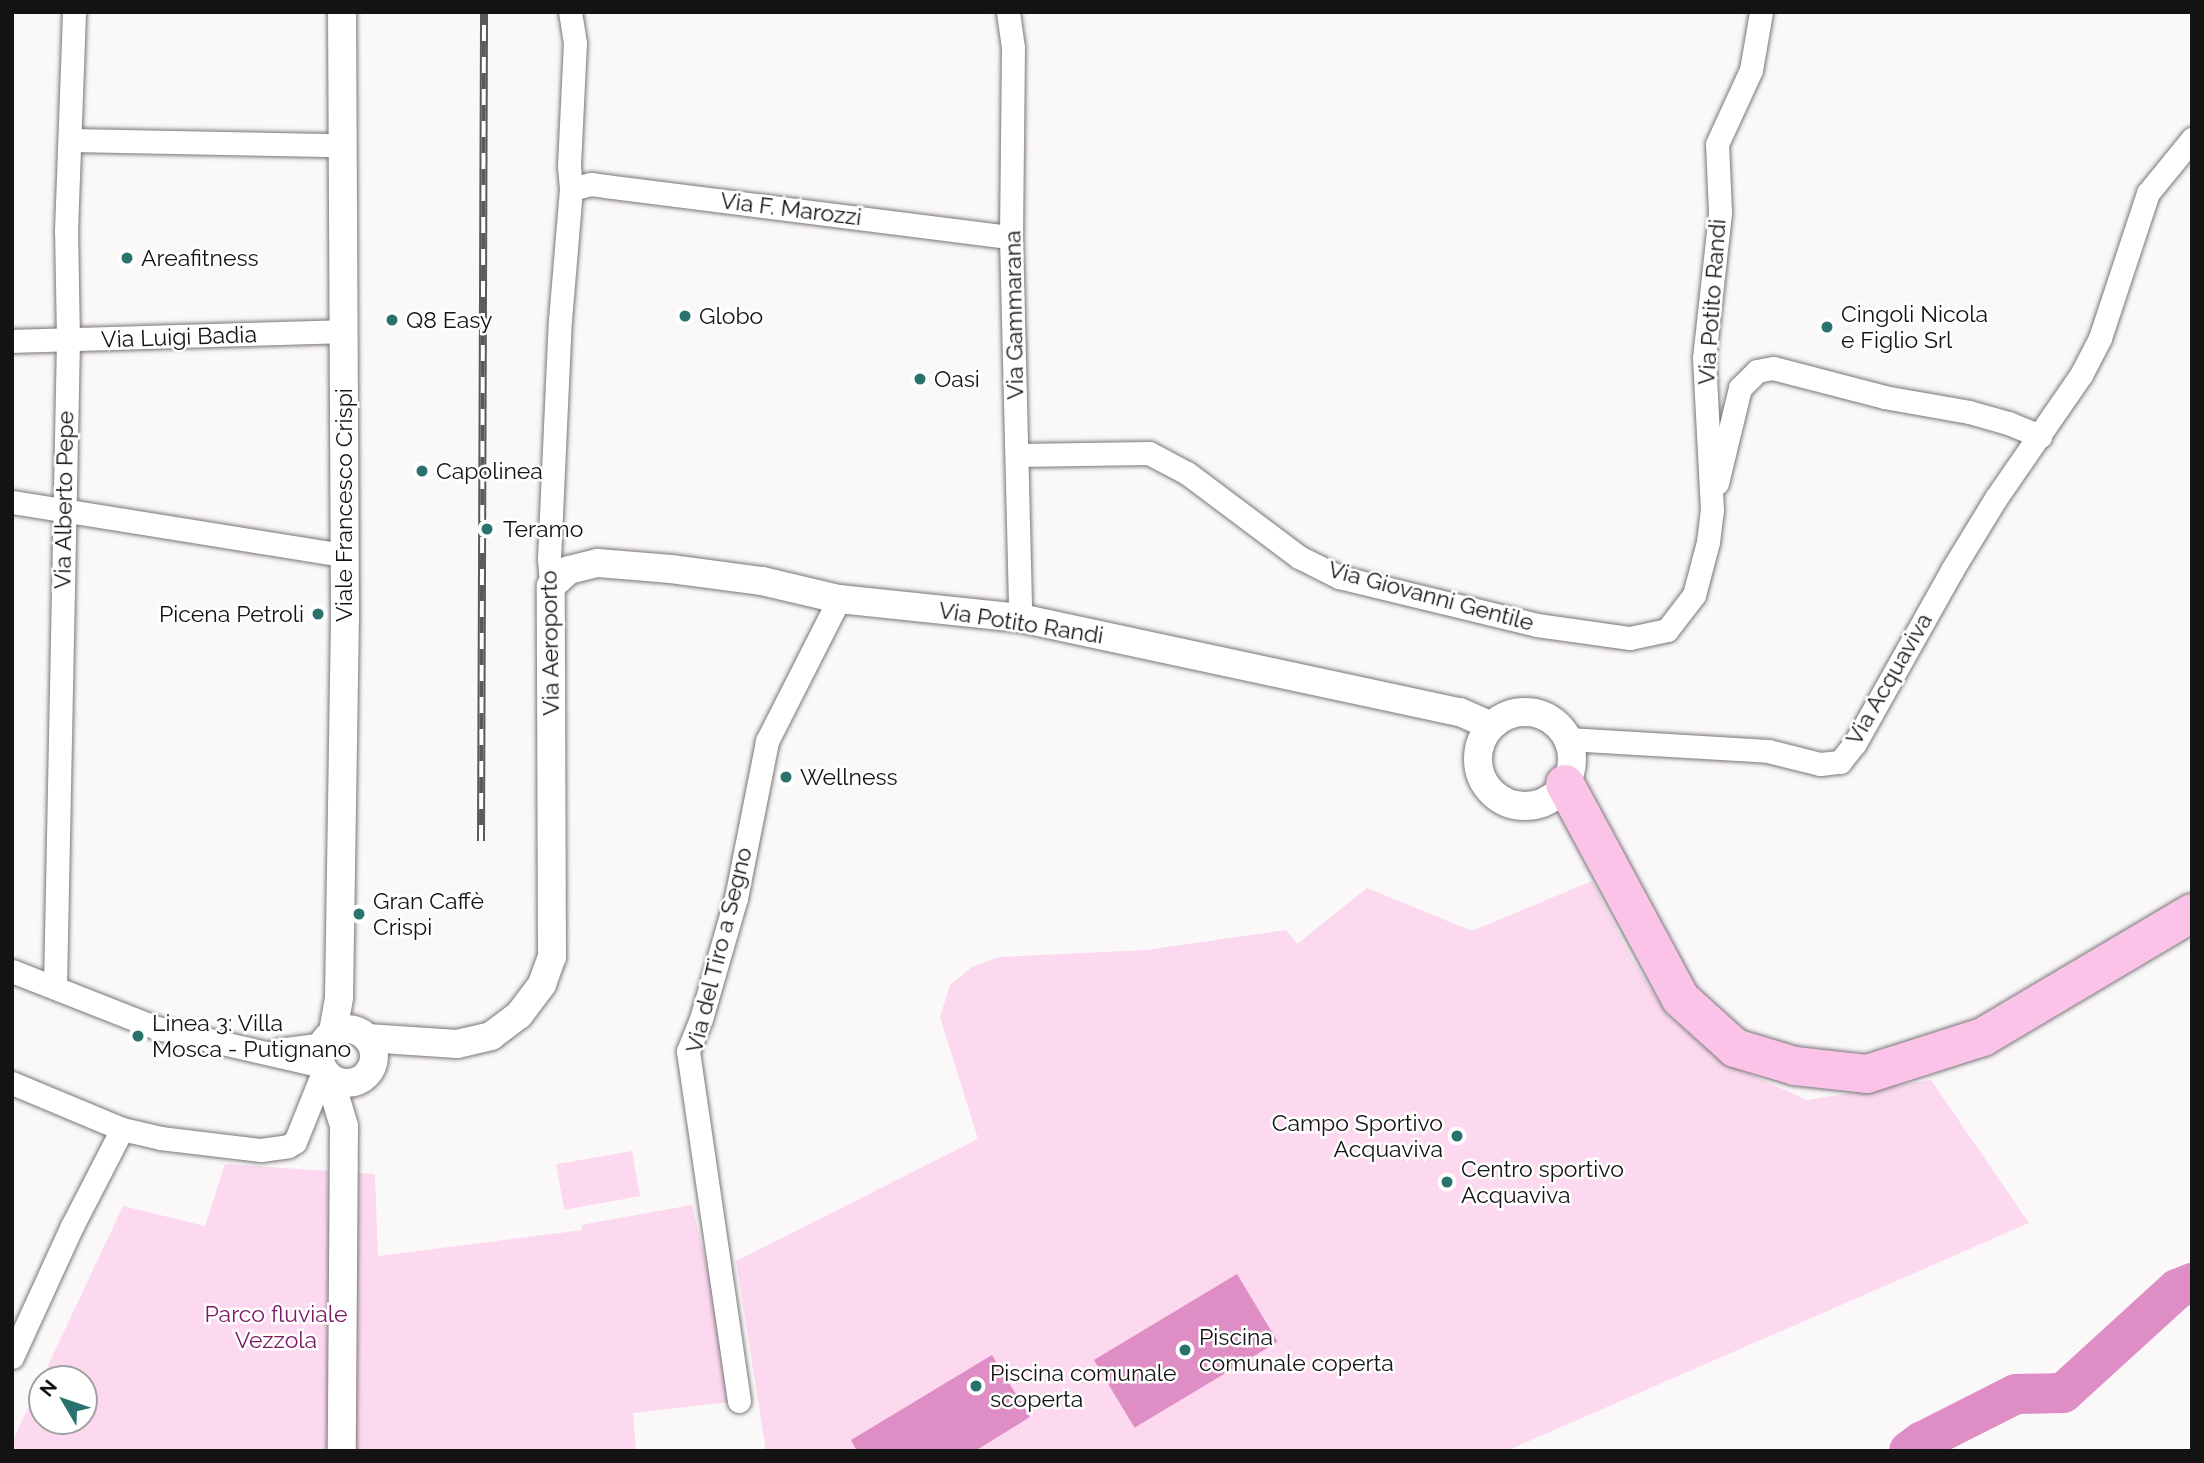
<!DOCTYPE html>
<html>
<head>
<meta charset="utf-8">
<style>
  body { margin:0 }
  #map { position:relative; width:2204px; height:1463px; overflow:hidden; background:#fbf8fa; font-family:Raleway,sans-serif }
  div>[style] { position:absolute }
  .green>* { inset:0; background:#fcd9ef; transform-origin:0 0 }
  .water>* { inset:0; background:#df8dc5; transform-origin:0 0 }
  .river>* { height:40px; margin:-20px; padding:0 20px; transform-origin:20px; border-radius:20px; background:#df8dc5 }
  .roads { filter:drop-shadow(0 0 2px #7a7678) drop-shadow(0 0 2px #7a7678) }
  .minor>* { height:23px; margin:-11.5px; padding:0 11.5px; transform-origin:11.5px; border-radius:11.5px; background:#fff }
  .tertiary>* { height:28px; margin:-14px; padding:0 14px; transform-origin:14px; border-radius:14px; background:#fff }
  .tertiary>.ring { margin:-14px; padding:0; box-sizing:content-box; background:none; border:28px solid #fff; border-radius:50% }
  .trunk>* { height:38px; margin:-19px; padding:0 19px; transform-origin:19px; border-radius:19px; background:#fbc3e8 }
  .rail>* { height:8px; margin-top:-4px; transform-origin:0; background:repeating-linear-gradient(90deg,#fff 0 16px,#5b595b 0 32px); box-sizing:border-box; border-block:2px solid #5b595b }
  .dots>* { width:19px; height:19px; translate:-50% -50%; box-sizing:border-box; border:4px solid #fff; border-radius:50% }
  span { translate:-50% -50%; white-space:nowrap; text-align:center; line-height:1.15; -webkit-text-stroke:5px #fff; paint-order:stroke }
  .street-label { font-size:23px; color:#141314 }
  .poi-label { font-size:23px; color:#141314 }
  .left { translate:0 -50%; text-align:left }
  .right { translate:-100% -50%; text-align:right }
  .park-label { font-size:23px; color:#791962 }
  .frame { position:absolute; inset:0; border:14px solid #141314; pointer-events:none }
  .north { position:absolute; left:28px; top:1365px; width:70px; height:70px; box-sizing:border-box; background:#fff; border:2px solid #a1a1a1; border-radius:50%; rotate:309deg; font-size:19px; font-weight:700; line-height:28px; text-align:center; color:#141314 }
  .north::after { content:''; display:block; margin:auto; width:24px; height:32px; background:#29726e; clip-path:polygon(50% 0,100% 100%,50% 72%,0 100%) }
</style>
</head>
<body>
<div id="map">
  <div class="green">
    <i style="clip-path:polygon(1592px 881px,1630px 955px,1667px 1015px,1724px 1063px,1807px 1100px,1931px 1080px,2029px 1223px,1506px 1451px,766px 1451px,736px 1261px,978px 1139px,940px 1017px,950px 985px,972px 967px,1000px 957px,1146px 950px,1286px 930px,1297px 944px,1367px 888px,1472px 931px)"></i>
    <i style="left:632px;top:1151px;width:46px;height:77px;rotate:80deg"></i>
    <i style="clip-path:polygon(evenodd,225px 1164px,375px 1174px,378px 1256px,575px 1231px,582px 1230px,581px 1225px,692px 1205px,739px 1401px,633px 1413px,636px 1451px,12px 1451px,12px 1442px,123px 1206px,205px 1226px,225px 1164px,42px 1379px,84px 1379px,84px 1421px,42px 1421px,42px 1379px)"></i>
  </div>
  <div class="water">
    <i style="left:1237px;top:1274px;width:79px;height:167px;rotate:59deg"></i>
    <i style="clip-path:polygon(992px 1355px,1030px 1417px,975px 1451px,857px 1451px,851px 1440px)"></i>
  </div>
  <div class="river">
    <i style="left:1909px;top:1451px;width:15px;rotate:-37deg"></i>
    <i style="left:1921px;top:1442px;width:106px;rotate:-26.8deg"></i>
    <i style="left:2016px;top:1394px;width:47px;rotate:-1.2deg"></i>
    <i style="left:2063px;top:1393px;width:154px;rotate:-42.4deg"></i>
    <i style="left:2177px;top:1289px;width:16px;rotate:-22deg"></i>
  </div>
  <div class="roads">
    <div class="minor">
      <i style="left:1008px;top:12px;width:35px;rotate:82deg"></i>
      <i style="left:1013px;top:47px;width:190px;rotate:90.6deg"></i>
      <i style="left:1011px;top:237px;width:381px;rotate:88.6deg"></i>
      <i style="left:70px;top:140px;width:270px;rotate:1.1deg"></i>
      <i style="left:571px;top:189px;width:21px;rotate:-14deg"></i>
      <i style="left:591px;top:184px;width:14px;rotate:8deg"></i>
      <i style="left:605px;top:186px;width:409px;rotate:7.2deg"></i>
      <i style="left:12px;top:341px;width:333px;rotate:-1.7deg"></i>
      <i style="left:1018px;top:455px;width:131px;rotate:-0.9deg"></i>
      <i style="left:1149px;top:453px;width:43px;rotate:27.8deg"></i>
      <i style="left:1187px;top:473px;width:140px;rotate:36.9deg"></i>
      <i style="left:1299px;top:557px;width:45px;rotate:26.6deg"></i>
      <i style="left:1339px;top:577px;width:204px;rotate:13.6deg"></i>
      <i style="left:1537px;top:625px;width:94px;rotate:8deg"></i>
      <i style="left:1630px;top:638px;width:38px;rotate:-12deg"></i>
      <i style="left:1667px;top:630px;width:44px;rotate:-52.4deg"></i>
      <i style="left:1694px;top:595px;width:55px;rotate:-75.2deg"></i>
      <i style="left:1708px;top:542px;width:32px;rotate:-83deg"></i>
      <i style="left:1712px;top:510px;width:152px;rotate:-93deg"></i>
      <i style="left:1704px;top:358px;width:147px;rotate:-83.7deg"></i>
      <i style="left:1720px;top:212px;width:68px;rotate:-92.5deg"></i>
      <i style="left:1717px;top:144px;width:81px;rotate:-65.3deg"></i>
      <i style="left:1751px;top:70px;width:59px;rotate:-80.2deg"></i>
      <i style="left:1717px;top:483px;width:98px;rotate:-76.4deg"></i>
      <i style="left:1740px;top:388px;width:24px;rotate:-45deg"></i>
      <i style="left:1757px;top:371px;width:16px;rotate:-11deg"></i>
      <i style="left:1773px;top:368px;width:115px;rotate:14.6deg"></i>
      <i style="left:1884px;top:397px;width:86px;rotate:10deg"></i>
      <i style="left:1969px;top:412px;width:41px;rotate:15.8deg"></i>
      <i style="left:2008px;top:423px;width:35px;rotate:22deg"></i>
      <i style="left:12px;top:502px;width:335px;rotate:9.1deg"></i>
      <i style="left:551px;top:586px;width:27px;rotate:-94deg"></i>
      <i style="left:549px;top:559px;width:239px;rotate:-87.4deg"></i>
      <i style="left:560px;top:320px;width:131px;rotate:-85.2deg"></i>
      <i style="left:571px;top:189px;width:24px;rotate:-95deg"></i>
      <i style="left:569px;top:165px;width:122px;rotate:-87.2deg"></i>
      <i style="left:575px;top:43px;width:31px;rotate:-99deg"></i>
      <i style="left:1568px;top:739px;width:200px;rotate:3.4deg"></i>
      <i style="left:1768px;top:751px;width:54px;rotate:14deg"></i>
      <i style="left:1820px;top:764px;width:20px;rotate:-6deg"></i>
      <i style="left:1840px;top:762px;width:24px;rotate:-52deg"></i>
      <i style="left:1855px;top:743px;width:198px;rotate:-60.7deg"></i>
      <i style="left:1952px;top:570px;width:84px;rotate:-58.6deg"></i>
      <i style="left:1996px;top:498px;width:150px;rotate:-55.4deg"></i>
      <i style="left:2081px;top:375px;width:42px;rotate:-62.8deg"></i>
      <i style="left:2100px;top:338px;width:153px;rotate:-71.7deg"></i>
      <i style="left:2148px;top:193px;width:70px;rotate:-50.8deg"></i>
      <i style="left:12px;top:971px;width:156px;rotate:21.5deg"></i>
      <i style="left:157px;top:1028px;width:170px;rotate:12.9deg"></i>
      <i style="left:55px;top:987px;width:646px;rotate:-88.85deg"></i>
      <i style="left:68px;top:341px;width:110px;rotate:-91deg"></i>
      <i style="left:66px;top:231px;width:219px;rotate:-87.9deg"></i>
      <i style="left:279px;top:1050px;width:44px;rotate:-7.8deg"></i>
      <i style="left:12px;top:1083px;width:119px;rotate:22.7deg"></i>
      <i style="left:122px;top:1129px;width:39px;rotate:13deg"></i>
      <i style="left:160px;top:1138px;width:102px;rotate:6.8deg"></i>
      <i style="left:261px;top:1150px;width:27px;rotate:-8deg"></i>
      <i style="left:288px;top:1146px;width:8px;rotate:-30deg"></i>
      <i style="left:295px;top:1142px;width:78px;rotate:-68.1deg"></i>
      <i style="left:12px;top:1357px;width:144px;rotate:-65.4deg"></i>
      <i style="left:72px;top:1226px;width:109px;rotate:-62.7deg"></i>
      <i style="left:739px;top:1401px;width:354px;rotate:-98.3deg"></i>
      <i style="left:688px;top:1051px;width:35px;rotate:-68deg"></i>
      <i style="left:701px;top:1019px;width:126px;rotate:-73.9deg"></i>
      <i style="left:736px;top:898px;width:160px;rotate:-78.8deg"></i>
      <i style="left:767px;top:741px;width:159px;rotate:-63.1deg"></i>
    </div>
    <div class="tertiary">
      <i class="ring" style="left:1478px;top:712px;width:66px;height:66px"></i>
      <i class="ring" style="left:320px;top:1029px;width:26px;height:26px"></i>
      <i style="left:333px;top:1032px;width:36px;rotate:-80deg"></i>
      <i style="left:339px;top:997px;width:379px;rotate:-89.1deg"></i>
      <i style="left:345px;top:618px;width:606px;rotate:-90.28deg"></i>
      <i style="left:367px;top:1038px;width:90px;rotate:3.8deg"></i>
      <i style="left:457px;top:1044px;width:35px;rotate:-13deg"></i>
      <i style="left:491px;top:1036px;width:35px;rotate:-37deg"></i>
      <i style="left:519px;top:1015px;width:39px;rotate:-53deg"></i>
      <i style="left:542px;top:984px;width:29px;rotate:-70deg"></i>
      <i style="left:552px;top:957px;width:371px;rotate:-90.2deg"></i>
      <i style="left:551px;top:586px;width:24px;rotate:-42deg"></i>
      <i style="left:569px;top:570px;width:30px;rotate:-14deg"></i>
      <i style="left:598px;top:563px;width:73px;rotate:4.7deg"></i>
      <i style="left:671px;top:569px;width:92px;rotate:7.5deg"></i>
      <i style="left:762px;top:581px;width:79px;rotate:13.2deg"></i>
      <i style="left:839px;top:599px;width:182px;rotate:6deg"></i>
      <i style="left:1020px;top:618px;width:450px;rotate:12.1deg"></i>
      <i style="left:1460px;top:712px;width:34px;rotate:24deg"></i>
      <i style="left:329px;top:1076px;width:52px;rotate:73.3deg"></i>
      <i style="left:344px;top:1126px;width:325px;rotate:90.4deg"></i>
    </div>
    <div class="trunk">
      <i style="left:1565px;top:784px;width:244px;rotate:61.7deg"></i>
      <i style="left:1681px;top:999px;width:73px;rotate:42.2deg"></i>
      <i style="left:1735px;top:1048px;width:63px;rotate:16.7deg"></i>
      <i style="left:1795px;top:1066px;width:72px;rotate:6.3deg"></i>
      <i style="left:1867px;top:1074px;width:122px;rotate:-17.7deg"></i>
      <i style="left:1983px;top:1037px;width:243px;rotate:-30.7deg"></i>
    </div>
  </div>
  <div class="rail">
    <i style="left:481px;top:841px;width:829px;rotate:-89.79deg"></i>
  </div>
  <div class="dots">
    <i style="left:127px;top:258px;background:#29726e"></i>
    <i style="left:685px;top:316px;background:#29726e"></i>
    <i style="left:392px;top:320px;background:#29726e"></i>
    <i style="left:1827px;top:327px;background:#29726e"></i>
    <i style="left:920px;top:379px;background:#29726e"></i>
    <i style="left:422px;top:471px;background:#29726e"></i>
    <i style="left:487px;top:529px;background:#29726e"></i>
    <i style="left:318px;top:614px;background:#29726e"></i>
    <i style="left:786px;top:777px;background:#29726e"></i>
    <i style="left:359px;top:914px;background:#29726e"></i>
    <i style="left:138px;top:1036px;background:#29726e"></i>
    <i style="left:1457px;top:1136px;background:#29726e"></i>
    <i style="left:1447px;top:1182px;background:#29726e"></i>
    <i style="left:1185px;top:1350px;background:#29726e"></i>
    <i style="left:976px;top:1386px;background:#29726e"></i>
  </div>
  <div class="street-label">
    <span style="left:791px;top:209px;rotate:7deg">Via F. Marozzi</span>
    <span style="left:1712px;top:302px;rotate:-86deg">Via Potito Randi</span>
    <span style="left:1014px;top:315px;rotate:-91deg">Via Gammarana</span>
    <span style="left:179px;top:337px;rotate:-2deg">Via Luigi Badia</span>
    <span style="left:64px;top:500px;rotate:-89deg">Via Alberto Pepe</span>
    <span style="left:344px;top:505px;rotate:-90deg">Viale Francesco Crispi</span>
    <span style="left:1431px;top:596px;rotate:15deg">Via Giovanni Gentile</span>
    <span style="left:1021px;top:623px;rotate:9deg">Via Potito Randi</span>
    <span style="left:550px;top:643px;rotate:-91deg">Via Aeroporto</span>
    <span style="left:1889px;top:679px;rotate:-60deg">Via Acquaviva</span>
    <span style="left:719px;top:950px;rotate:-76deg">Via del Tiro a Segno</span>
  </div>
  <div class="poi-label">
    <span class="left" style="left:141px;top:258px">Areafitness</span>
    <span class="left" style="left:1841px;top:327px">Cingoli Nicola<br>e Figlio Srl</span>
    <span class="left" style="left:699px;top:316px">Globo</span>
    <span class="left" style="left:406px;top:320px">Q8 Easy</span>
    <span class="left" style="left:934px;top:379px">Oasi</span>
    <span class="left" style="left:436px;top:471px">Capolinea</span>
    <span class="left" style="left:503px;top:529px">Teramo</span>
    <span class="right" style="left:304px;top:614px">Picena Petroli</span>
    <span class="left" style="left:800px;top:777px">Wellness</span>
    <span class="left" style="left:373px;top:914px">Gran Caffè<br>Crispi</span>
    <span class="left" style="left:152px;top:1036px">Linea 3: Villa<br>Mosca - Putignano</span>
    <span class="right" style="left:1443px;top:1136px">Campo Sportivo<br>Acquaviva</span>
    <span class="left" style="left:1461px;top:1182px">Centro sportivo<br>Acquaviva</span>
    <span class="left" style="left:1199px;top:1350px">Piscina<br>comunale coperta</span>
    <span class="left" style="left:990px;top:1386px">Piscina comunale<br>scoperta</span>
  </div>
  <div class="park-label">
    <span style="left:276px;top:1327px">Parco fluviale<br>Vezzola</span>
  </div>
  <div class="frame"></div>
  <div class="north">N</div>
</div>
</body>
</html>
